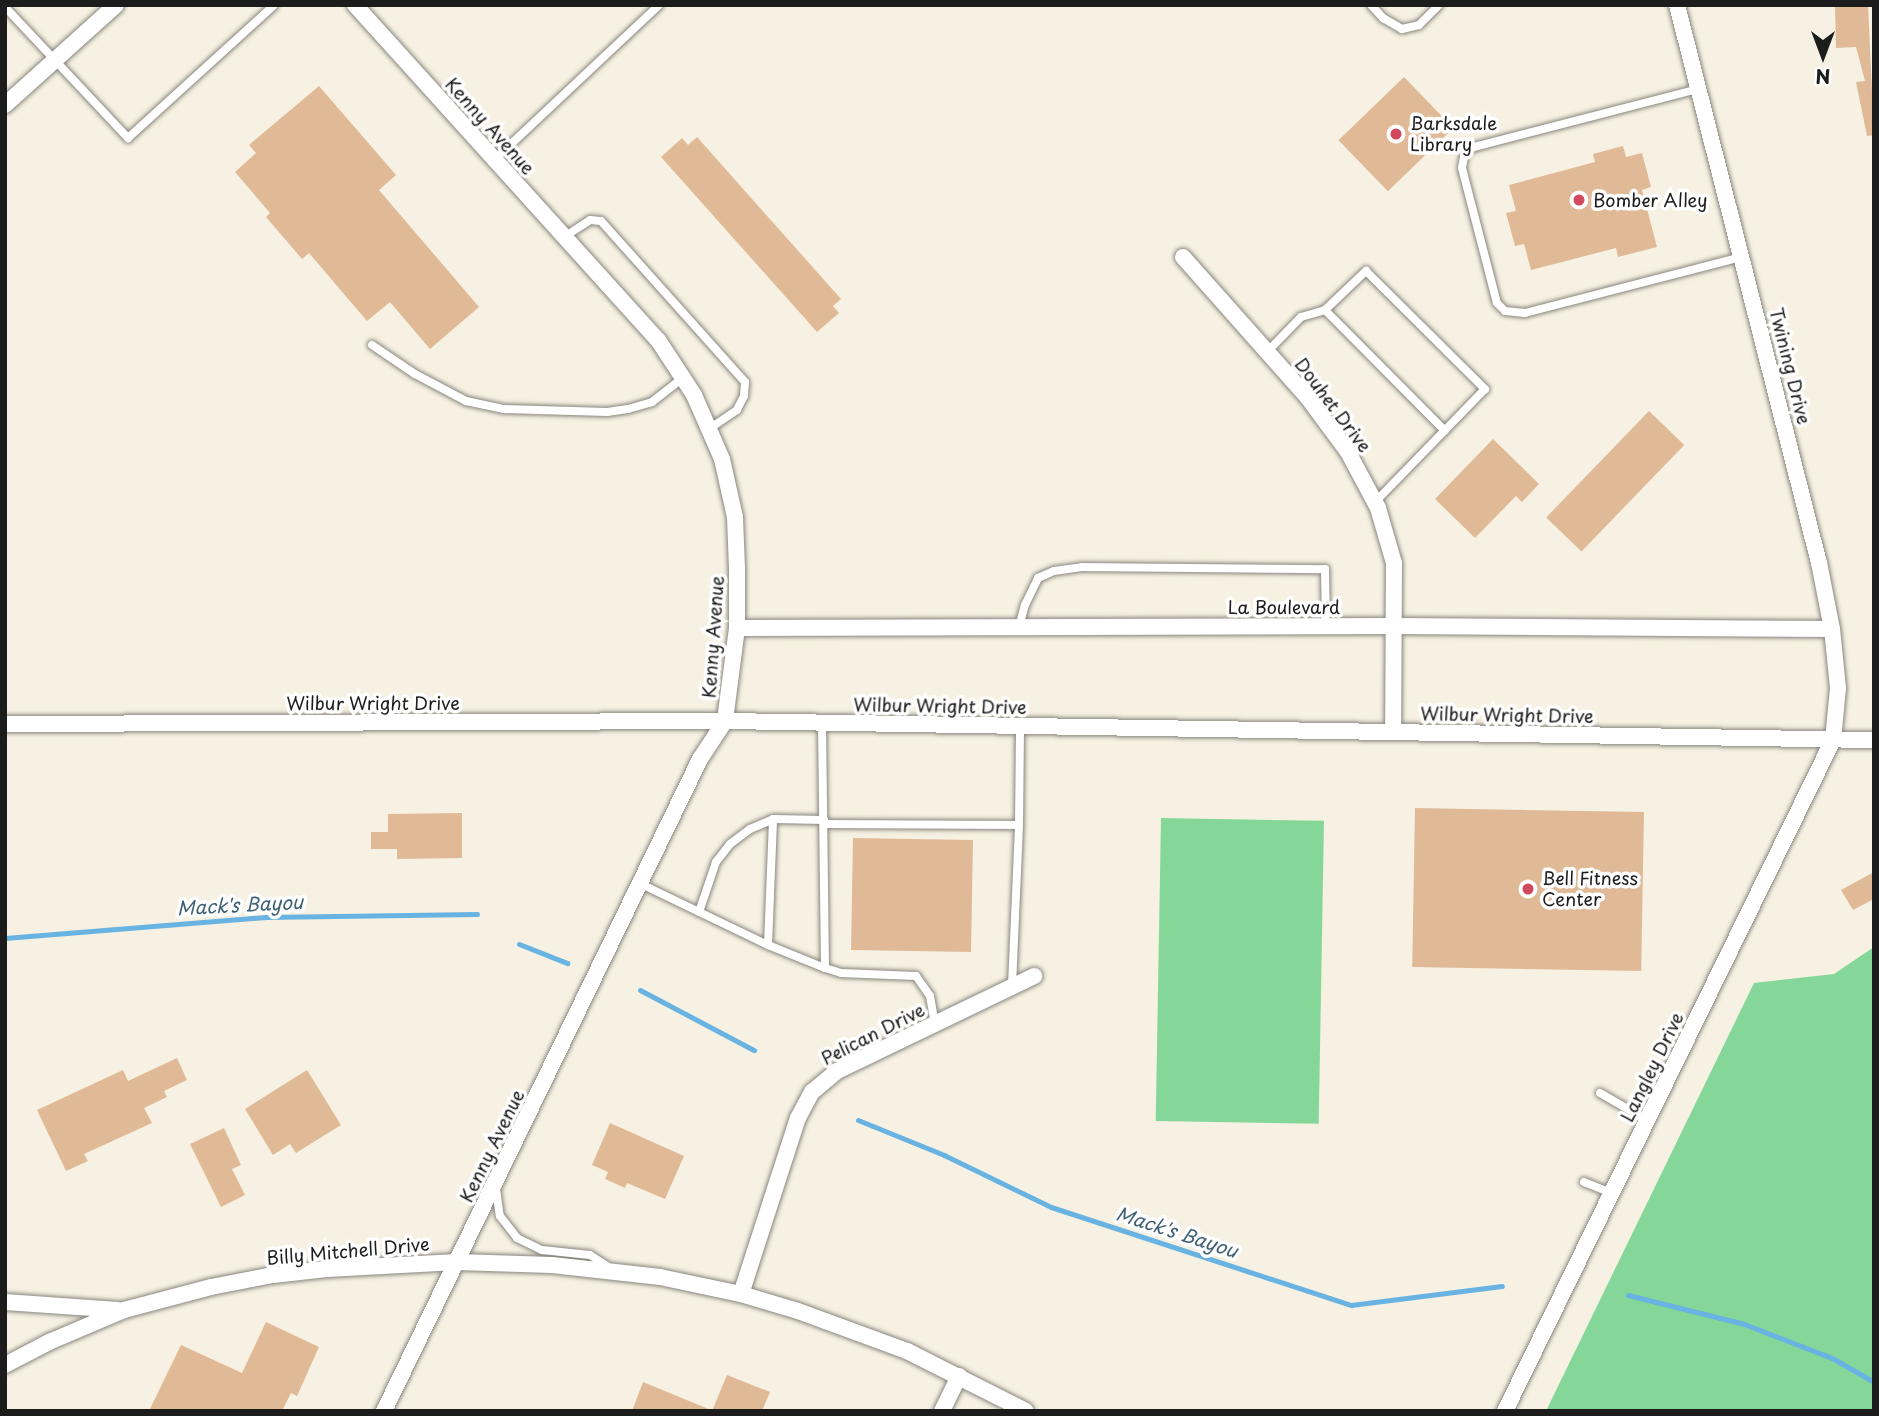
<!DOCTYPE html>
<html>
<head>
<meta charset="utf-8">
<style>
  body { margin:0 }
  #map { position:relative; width:1879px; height:1416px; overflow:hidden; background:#f6f1e2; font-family:"Playpen Sans",sans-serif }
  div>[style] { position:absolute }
  .green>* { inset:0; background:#85d799; transform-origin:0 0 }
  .stream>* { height:5px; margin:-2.5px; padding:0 2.5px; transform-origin:2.5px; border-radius:2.5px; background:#68b3e1 }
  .building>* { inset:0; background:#e0ba97; transform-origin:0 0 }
  .roads { filter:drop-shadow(0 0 2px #89867f) drop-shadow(0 0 2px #89867f) }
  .lane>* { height:8px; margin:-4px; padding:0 4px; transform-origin:4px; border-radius:4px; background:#fff }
  .street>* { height:16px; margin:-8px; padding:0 8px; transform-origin:8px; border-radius:8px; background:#fff }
  .dots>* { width:19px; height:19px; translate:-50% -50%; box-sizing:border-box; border:4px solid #fff; border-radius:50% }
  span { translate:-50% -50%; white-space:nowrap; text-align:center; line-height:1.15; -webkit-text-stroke:7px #fff; paint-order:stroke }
  .poi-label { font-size:18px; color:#1c1c1c }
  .left { translate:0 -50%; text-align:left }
  .street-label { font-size:18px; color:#1c1c1c }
  .water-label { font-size:19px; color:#3e6075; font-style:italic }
  .frame { position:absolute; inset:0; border:7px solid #1c1c1c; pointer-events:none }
  .north { position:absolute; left:1788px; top:21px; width:70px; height:70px; -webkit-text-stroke:5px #fff; paint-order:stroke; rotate:180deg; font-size:19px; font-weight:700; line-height:28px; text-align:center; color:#1c1c1c }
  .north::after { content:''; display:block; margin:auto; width:24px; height:32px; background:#1c1c1c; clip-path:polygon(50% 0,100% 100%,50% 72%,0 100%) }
</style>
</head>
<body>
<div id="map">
  <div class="green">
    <i style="left:1161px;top:818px;width:163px;height:303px;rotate:1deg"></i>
    <i style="clip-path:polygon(1874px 947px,1874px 1411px,1546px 1411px,1754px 983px,1834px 974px)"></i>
  </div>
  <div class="stream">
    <i style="left:5px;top:938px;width:262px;rotate:-4.6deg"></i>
    <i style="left:266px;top:917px;width:211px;rotate:-0.8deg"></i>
    <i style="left:519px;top:944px;width:52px;rotate:21.6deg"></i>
    <i style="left:640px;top:990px;width:129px;rotate:27.8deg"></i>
    <i style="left:858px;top:1120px;width:93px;rotate:22.1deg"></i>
    <i style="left:944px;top:1155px;width:119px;rotate:25.9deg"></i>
    <i style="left:1051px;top:1207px;width:316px;rotate:18.1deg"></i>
    <i style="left:1351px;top:1305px;width:152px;rotate:-7.2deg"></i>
    <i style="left:1628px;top:1295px;width:120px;rotate:14deg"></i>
    <i style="left:1744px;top:1324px;width:94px;rotate:21.1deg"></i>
    <i style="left:1832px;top:1358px;width:48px;rotate:29.7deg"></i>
  </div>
  <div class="building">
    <i style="clip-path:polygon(1835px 5px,1868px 5px,1874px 135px,1867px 136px,1856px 82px,1865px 81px,1856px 47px,1836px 48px)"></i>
    <i style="left:1404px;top:77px;width:71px;height:91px;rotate:46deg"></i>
    <i style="clip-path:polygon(319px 86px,396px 175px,379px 190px,479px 307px,430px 349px,390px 302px,367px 321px,309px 253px,302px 259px,266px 217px,270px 213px,235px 172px,256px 153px,249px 145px)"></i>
    <i style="clip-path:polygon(697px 137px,841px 299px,833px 306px,839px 313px,817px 332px,661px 157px,682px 138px,688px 145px)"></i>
    <i style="clip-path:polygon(1623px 146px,1626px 157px,1642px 153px,1651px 187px,1642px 190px,1657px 247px,1618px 257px,1616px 248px,1531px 270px,1524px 244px,1515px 246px,1506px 213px,1516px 211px,1509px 185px,1595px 162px,1593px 154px)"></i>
    <i style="left:1649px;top:411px;width:49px;height:148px;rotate:44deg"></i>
    <i style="clip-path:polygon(1493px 439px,1539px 484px,1522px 502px,1516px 496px,1475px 538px,1435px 499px)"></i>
    <i style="left:1415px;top:808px;width:229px;height:159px;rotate:1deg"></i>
    <i style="clip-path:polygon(462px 813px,462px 858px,397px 859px,397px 849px,371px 849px,371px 832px,388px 832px,388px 814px)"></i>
    <i style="left:853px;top:838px;width:120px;height:112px;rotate:1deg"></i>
    <i style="clip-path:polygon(1874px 872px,1874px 899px,1853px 910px,1841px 890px)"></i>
    <i style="clip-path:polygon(177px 1058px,187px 1080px,164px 1091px,167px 1097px,144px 1108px,152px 1123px,84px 1154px,88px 1161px,66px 1171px,37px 1110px,123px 1070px,128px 1081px)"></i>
    <i style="clip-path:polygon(307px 1070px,341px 1125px,296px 1153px,290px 1144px,273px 1155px,245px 1109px)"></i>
    <i style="clip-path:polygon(610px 1123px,684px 1156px,665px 1199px,627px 1183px,625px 1188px,605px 1179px,608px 1172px,592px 1165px)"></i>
    <i style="clip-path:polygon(224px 1128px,241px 1165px,232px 1169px,245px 1195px,221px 1207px,190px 1144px)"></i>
    <i style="clip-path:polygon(266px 1322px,319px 1347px,297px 1396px,291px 1393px,282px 1411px,149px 1411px,181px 1345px,242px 1373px)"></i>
    <i style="clip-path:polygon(727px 1375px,770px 1392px,762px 1411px,712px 1411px)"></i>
    <i style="clip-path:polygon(643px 1382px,711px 1410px,711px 1411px,632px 1411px)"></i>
  </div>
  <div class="roads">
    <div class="lane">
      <i style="left:1371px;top:5px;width:18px;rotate:47deg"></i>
      <i style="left:1383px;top:18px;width:22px;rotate:30deg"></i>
      <i style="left:1402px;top:29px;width:17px;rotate:-13deg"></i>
      <i style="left:1419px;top:25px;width:28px;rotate:-45deg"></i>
      <i style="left:5px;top:7px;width:180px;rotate:46.8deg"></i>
      <i style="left:128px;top:138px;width:197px;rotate:-42.3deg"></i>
      <i style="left:1698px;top:89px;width:231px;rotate:165.5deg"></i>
      <i style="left:1474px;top:147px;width:10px;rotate:151deg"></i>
      <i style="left:1465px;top:152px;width:16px;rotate:101deg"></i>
      <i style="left:1462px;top:168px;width:139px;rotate:75.5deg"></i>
      <i style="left:1497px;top:303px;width:11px;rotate:45deg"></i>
      <i style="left:1505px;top:311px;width:20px;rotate:6deg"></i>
      <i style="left:1525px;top:313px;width:224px;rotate:-14.5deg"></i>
      <i style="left:494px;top:160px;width:226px;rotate:-43.2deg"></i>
      <i style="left:564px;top:237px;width:31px;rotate:-33deg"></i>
      <i style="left:590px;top:220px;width:11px;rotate:5deg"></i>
      <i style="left:601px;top:221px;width:216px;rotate:48.2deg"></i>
      <i style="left:745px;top:382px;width:14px;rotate:94deg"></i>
      <i style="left:744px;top:396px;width:16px;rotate:117deg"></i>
      <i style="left:737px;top:410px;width:34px;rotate:146deg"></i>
      <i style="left:1325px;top:310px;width:170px;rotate:45.2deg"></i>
      <i style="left:372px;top:345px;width:52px;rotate:34deg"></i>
      <i style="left:415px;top:374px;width:58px;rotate:27.9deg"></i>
      <i style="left:466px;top:401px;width:39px;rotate:12deg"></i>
      <i style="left:504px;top:409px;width:103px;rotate:1.7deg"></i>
      <i style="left:607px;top:412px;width:21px;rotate:-8deg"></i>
      <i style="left:628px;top:409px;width:25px;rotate:-16deg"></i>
      <i style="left:652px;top:402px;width:39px;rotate:-38deg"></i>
      <i style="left:1267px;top:352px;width:49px;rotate:-45.8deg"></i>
      <i style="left:1301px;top:317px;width:25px;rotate:-16deg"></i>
      <i style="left:1325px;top:310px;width:57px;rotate:-43.6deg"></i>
      <i style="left:1366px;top:271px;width:168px;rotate:44.8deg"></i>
      <i style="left:1485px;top:389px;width:158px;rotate:134.2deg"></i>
      <i style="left:1019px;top:627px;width:23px;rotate:-75deg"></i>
      <i style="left:1025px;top:605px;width:30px;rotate:-64deg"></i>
      <i style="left:1038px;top:578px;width:17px;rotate:-24deg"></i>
      <i style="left:1054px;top:571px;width:28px;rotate:-8deg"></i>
      <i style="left:1082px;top:567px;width:243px;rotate:0.5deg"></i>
      <i style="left:1325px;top:569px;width:57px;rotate:89deg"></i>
      <i style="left:822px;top:723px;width:245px;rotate:89.3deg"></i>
      <i style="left:824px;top:824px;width:195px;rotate:0.3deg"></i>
      <i style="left:1019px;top:825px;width:98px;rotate:-89.4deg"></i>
      <i style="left:639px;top:883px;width:143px;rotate:25.7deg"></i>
      <i style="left:768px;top:945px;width:61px;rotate:22deg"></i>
      <i style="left:825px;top:968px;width:17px;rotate:17deg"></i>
      <i style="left:841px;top:973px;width:75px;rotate:2.3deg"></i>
      <i style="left:916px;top:976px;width:24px;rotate:55deg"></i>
      <i style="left:930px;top:996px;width:27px;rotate:80deg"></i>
      <i style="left:699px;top:912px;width:53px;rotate:-71.2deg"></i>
      <i style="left:716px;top:862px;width:23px;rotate:-52deg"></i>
      <i style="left:730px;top:844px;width:25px;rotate:-37deg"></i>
      <i style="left:750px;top:829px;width:25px;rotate:-23deg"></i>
      <i style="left:773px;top:819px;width:51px;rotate:1.1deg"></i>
      <i style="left:768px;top:945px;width:126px;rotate:-87.7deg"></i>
      <i style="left:1012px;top:986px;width:161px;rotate:-87.5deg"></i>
      <i style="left:1600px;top:1093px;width:54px;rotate:29.9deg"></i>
      <i style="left:1584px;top:1182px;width:29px;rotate:22deg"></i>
      <i style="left:496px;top:1189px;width:27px;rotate:82deg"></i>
      <i style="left:500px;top:1216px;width:28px;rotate:52deg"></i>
      <i style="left:517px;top:1238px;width:28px;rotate:26deg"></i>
      <i style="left:542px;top:1250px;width:48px;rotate:5.9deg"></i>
      <i style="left:590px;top:1255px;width:24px;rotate:33deg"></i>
    </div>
    <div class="street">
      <i style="left:355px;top:5px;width:452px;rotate:47.9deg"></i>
      <i style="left:658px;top:340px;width:66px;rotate:56.8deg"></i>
      <i style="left:694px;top:395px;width:70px;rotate:66.4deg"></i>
      <i style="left:722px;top:459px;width:59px;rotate:77.4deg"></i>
      <i style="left:735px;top:517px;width:51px;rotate:87.8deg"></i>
      <i style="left:737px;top:568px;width:60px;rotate:90deg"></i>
      <i style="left:737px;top:628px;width:94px;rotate:97.4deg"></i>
      <i style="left:725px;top:721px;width:45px;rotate:123.3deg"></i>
      <i style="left:700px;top:759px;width:725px;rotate:115.86deg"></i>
      <i style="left:5px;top:105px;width:149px;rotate:-42deg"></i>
      <i style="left:1183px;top:257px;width:188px;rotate:48.4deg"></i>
      <i style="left:1308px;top:398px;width:67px;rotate:53.5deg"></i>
      <i style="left:1348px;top:452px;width:64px;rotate:61.8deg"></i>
      <i style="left:1378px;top:508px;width:57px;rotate:73.8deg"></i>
      <i style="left:1394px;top:563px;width:169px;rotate:90.3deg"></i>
      <i style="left:737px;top:628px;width:658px;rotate:-0.17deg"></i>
      <i style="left:1395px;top:626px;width:437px;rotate:0.4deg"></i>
      <i style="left:5px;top:724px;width:720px;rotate:-0.24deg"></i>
      <i style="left:725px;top:721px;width:1149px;rotate:0.95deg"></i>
      <i style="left:741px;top:1294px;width:185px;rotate:-72.1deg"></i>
      <i style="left:798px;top:1118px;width:30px;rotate:-62deg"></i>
      <i style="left:812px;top:1092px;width:33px;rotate:-40deg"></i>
      <i style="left:837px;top:1071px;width:219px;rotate:-25.7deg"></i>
      <i style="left:5px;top:1302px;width:113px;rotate:4deg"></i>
      <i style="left:5px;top:1365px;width:50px;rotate:-27.6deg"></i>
      <i style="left:49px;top:1342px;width:82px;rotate:-23.1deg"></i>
      <i style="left:124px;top:1310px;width:90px;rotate:-14.8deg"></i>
      <i style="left:211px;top:1287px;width:63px;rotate:-11deg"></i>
      <i style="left:273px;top:1275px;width:54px;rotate:-6.3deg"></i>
      <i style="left:327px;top:1269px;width:130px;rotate:-3.1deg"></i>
      <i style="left:457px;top:1262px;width:95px;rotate:1.8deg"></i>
      <i style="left:552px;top:1265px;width:109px;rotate:6.3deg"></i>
      <i style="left:660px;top:1277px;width:83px;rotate:11.9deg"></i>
      <i style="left:741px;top:1294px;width:59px;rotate:16.6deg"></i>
      <i style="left:798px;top:1311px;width:116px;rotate:20.2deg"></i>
      <i style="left:907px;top:1351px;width:133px;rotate:26.8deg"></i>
      <i style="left:942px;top:1411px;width:39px;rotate:-64deg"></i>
      <i style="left:1505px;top:1411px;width:747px;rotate:-63.95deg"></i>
      <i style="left:1833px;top:740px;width:52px;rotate:-84.5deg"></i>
      <i style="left:1838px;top:688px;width:59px;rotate:-95.8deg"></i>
      <i style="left:1832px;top:629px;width:67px;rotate:-101.1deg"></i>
      <i style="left:1819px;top:563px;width:576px;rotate:-104.28deg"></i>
    </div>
  </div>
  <div class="dots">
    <i style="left:1396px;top:134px;background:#d1495b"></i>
    <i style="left:1579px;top:200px;background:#d1495b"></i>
    <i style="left:1528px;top:889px;background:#d1495b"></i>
  </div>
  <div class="poi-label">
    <span class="left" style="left:1410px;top:134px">Barksdale<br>Library</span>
    <span class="left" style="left:1593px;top:200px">Bomber Alley</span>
    <span class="left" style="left:1542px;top:889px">Bell Fitness<br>Center</span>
  </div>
  <div class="street-label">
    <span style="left:490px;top:126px;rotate:48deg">Kenny Avenue</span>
    <span style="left:1790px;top:366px;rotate:76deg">Twining Drive</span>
    <span style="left:1333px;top:405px;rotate:53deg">Douhet Drive</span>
    <span style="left:1284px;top:607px">La Boulevard</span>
    <span style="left:713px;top:637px;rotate:-86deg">Kenny Avenue</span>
    <span style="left:373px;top:703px">Wilbur Wright Drive</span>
    <span style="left:940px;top:706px;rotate:1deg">Wilbur Wright Drive</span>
    <span style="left:1507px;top:715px;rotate:1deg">Wilbur Wright Drive</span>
    <span style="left:873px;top:1034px;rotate:-27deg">Pelican Drive</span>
    <span style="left:1652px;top:1067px;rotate:-64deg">Langley Drive</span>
    <span style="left:492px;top:1146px;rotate:-64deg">Kenny Avenue</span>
    <span style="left:348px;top:1251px;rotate:-5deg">Billy Mitchell Drive</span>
  </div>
  <div class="water-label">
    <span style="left:240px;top:905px;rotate:-3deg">Mack's Bayou</span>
    <span style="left:1177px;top:1232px;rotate:18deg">Mack's Bayou</span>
  </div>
  <div class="frame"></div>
  <div class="north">N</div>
</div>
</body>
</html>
